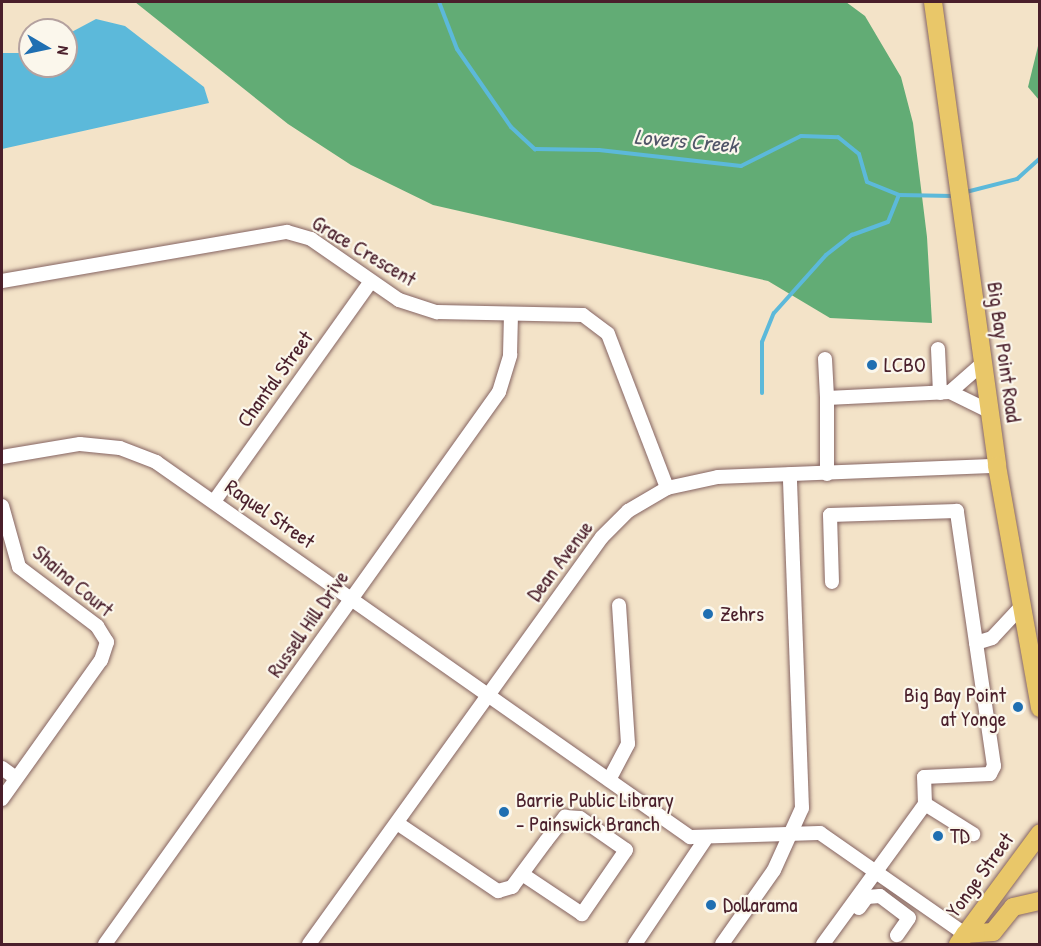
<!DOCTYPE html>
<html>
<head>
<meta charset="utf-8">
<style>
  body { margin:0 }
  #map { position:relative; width:1041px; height:946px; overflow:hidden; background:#f3e3c8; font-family:"Patrick Hand",sans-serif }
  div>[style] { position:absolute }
  .forest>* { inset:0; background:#62ac75 }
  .water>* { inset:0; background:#5cb9da }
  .stream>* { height:4px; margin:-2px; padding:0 2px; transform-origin:2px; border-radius:2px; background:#5cb9da }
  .roads { filter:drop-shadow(0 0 2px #856462) drop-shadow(0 0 2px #856462) }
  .minor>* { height:14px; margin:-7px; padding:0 7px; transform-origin:7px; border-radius:7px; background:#fff }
  .major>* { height:18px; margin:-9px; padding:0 9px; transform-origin:9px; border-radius:9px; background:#e9c769 }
  .dots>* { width:16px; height:16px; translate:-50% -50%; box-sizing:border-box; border:3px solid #fbf7ec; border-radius:50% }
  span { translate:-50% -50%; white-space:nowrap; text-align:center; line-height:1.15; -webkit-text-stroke:4.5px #fbf7ec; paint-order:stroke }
  .street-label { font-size:21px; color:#4a1f2b }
  .poi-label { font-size:21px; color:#4a1f2b }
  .left { translate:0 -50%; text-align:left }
  .right { translate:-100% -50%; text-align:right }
  .water-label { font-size:22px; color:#505568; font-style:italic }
  .frame { position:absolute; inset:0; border:3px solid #4a1f2b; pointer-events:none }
  .north { position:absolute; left:18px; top:18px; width:60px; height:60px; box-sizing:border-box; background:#fbf7ec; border:2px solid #b4a19f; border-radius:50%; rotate:99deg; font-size:16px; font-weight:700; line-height:24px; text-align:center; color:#4a1f2b }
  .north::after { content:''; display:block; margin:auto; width:21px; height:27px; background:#1f6fb2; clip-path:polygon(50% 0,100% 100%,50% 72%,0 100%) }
</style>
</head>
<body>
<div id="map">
  <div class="forest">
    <i style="clip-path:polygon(135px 2px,846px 2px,865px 16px,901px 77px,913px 123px,927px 237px,932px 323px,830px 318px,768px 281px,433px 205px,351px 165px,288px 124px)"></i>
    <i style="clip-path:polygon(1039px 42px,1040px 100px,1039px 100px,1028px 87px)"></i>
  </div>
  <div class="water">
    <i style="clip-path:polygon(96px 19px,125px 26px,204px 87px,209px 103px,2px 149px,2px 53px,30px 53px,30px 66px,66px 66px,66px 35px)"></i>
  </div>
  <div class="stream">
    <i style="left:439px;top:2px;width:50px;rotate:69deg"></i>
    <i style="left:457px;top:49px;width:95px;rotate:55.3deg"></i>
    <i style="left:511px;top:127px;width:33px;rotate:43deg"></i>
    <i style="left:535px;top:149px;width:64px;rotate:0.9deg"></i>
    <i style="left:599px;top:150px;width:143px;rotate:6.4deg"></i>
    <i style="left:741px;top:166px;width:67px;rotate:-26.6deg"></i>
    <i style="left:801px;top:136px;width:37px;rotate:2deg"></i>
    <i style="left:838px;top:137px;width:27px;rotate:39deg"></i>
    <i style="left:859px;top:154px;width:29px;rotate:74deg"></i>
    <i style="left:867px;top:182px;width:35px;rotate:22deg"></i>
    <i style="left:899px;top:195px;width:54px;rotate:1.1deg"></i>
    <i style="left:966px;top:192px;width:53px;rotate:-14.3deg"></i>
    <i style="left:1017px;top:179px;width:31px;rotate:-42deg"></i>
    <i style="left:762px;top:393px;width:51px;rotate:-90deg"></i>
    <i style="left:762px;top:342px;width:31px;rotate:-68deg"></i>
    <i style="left:774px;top:313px;width:78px;rotate:-48.1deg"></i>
    <i style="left:826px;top:255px;width:33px;rotate:-38deg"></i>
    <i style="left:852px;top:235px;width:38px;rotate:-20deg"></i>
    <i style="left:888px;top:222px;width:29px;rotate:-68deg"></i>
  </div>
  <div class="roads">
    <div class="minor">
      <i style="left:2px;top:281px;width:289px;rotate:-9.8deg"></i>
      <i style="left:287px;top:232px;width:25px;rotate:16deg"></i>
      <i style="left:311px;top:239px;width:107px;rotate:34.7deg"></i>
      <i style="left:399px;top:300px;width:40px;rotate:18deg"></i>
      <i style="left:437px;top:312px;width:146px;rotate:1.2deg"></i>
      <i style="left:583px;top:315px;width:31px;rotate:37deg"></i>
      <i style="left:608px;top:334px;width:165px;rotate:69deg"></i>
      <i style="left:938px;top:349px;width:44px;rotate:87.4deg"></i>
      <i style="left:825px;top:359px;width:39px;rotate:87deg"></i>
      <i style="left:950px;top:392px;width:44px;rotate:-41.3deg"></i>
      <i style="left:2px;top:457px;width:79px;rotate:-9.5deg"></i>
      <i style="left:80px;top:444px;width:40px;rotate:5.7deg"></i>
      <i style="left:120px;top:448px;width:39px;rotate:21deg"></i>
      <i style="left:156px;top:462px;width:653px;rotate:35.08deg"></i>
      <i style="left:690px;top:837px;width:130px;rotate:-1.8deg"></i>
      <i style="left:820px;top:833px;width:177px;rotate:34.9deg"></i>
      <i style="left:827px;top:474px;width:76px;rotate:-90deg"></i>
      <i style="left:827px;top:398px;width:123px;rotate:-2.8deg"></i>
      <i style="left:950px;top:392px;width:43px;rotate:26deg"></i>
      <i style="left:215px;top:500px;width:267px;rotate:-54.5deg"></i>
      <i style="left:2px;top:506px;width:63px;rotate:74.4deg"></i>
      <i style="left:19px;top:567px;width:98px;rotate:37.1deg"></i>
      <i style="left:97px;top:626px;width:19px;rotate:58deg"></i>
      <i style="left:107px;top:642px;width:19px;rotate:108deg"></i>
      <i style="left:101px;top:660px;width:171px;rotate:125.5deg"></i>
      <i style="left:976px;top:643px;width:17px;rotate:-17deg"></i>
      <i style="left:992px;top:638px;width:42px;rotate:-46.9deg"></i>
      <i style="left:2px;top:768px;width:17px;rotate:36deg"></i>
      <i style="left:609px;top:780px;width:41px;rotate:-62.2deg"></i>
      <i style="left:628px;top:744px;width:139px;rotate:-93.7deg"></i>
      <i style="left:925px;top:804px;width:57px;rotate:32deg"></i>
      <i style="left:397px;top:823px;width:122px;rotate:34deg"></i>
      <i style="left:498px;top:891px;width:15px;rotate:-16deg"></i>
      <i style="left:512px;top:887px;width:57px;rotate:-53.5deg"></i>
      <i style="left:546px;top:841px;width:31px;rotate:-52deg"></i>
      <i style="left:565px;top:817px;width:15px;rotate:4deg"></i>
      <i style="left:580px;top:818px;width:56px;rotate:34.8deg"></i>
      <i style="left:626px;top:850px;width:78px;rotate:124.5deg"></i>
      <i style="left:582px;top:914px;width:72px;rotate:-146.3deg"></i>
      <i style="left:859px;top:908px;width:14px;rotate:-54deg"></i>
      <i style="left:867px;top:897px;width:13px;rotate:-4deg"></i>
      <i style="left:880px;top:896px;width:36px;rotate:37deg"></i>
      <i style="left:909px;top:918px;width:21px;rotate:125deg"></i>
      <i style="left:105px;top:944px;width:678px;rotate:-54.48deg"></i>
      <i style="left:499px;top:392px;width:39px;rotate:-73deg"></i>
      <i style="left:510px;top:355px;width:40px;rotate:-88.6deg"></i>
      <i style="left:309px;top:944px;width:501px;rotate:-54.25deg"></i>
      <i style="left:602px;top:537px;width:37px;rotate:-45deg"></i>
      <i style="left:628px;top:511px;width:45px;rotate:-30.5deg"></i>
      <i style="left:667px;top:488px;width:52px;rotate:-12.2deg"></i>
      <i style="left:718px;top:477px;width:279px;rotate:-2.3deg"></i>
      <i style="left:635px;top:944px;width:125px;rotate:-56.1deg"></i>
      <i style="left:722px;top:944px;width:90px;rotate:-54.9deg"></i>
      <i style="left:774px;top:870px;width:68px;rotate:-65.7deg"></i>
      <i style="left:802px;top:808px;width:334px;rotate:-92.1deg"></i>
      <i style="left:823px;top:944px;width:173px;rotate:-53.9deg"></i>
      <i style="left:925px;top:804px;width:27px;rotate:-92deg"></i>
      <i style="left:924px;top:777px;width:66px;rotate:-2.6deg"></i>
      <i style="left:990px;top:774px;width:9px;rotate:-63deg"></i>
      <i style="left:994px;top:766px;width:258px;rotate:-98.3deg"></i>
      <i style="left:957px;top:511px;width:127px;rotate:178.2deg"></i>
      <i style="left:830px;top:515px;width:67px;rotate:88.3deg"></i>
    </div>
    <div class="major">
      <i style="left:933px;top:2px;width:468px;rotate:82.1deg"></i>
      <i style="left:997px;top:466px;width:246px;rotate:79.9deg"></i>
      <i style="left:965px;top:934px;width:28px;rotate:-4deg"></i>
      <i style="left:993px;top:932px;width:32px;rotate:-51deg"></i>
      <i style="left:1013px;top:907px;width:28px;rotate:-13deg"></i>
      <i style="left:958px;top:944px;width:138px;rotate:-53.5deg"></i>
    </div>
  </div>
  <div class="dots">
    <i style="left:872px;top:365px;background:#1f6fb2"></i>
    <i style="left:708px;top:614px;background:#1f6fb2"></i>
    <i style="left:1018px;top:707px;background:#1f6fb2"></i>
    <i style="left:504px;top:812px;background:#1f6fb2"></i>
    <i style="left:938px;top:836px;background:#1f6fb2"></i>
    <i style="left:711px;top:905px;background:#1f6fb2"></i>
  </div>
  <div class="street-label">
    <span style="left:364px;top:251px;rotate:31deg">Grace Crescent</span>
    <span style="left:1004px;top:352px;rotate:82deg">Big Bay Point Road</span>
    <span style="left:275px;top:379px;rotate:-54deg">Chantal Street</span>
    <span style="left:270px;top:514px;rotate:35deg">Raquel Street</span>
    <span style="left:560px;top:561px;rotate:-53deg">Dean Avenue</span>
    <span style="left:73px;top:581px;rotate:40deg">Shaina Court</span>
    <span style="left:308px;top:624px;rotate:-55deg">Russell Hill Drive</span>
    <span style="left:980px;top:875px;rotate:-54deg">Yonge Street</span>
  </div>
  <div class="poi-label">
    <span class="left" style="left:884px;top:365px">LCBO</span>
    <span class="left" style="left:720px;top:614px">Zehrs</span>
    <span class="right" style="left:1006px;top:707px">Big Bay Point<br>at Yonge</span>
    <span class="left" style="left:516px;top:812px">Barrie Public Library<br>- Painswick Branch</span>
    <span class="left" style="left:950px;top:836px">TD</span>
    <span class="left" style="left:723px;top:905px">Dollarama</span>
  </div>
  <div class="water-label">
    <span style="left:686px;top:141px;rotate:5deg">Lovers Creek</span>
  </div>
  <div class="frame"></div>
  <div class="north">N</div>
</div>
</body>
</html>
